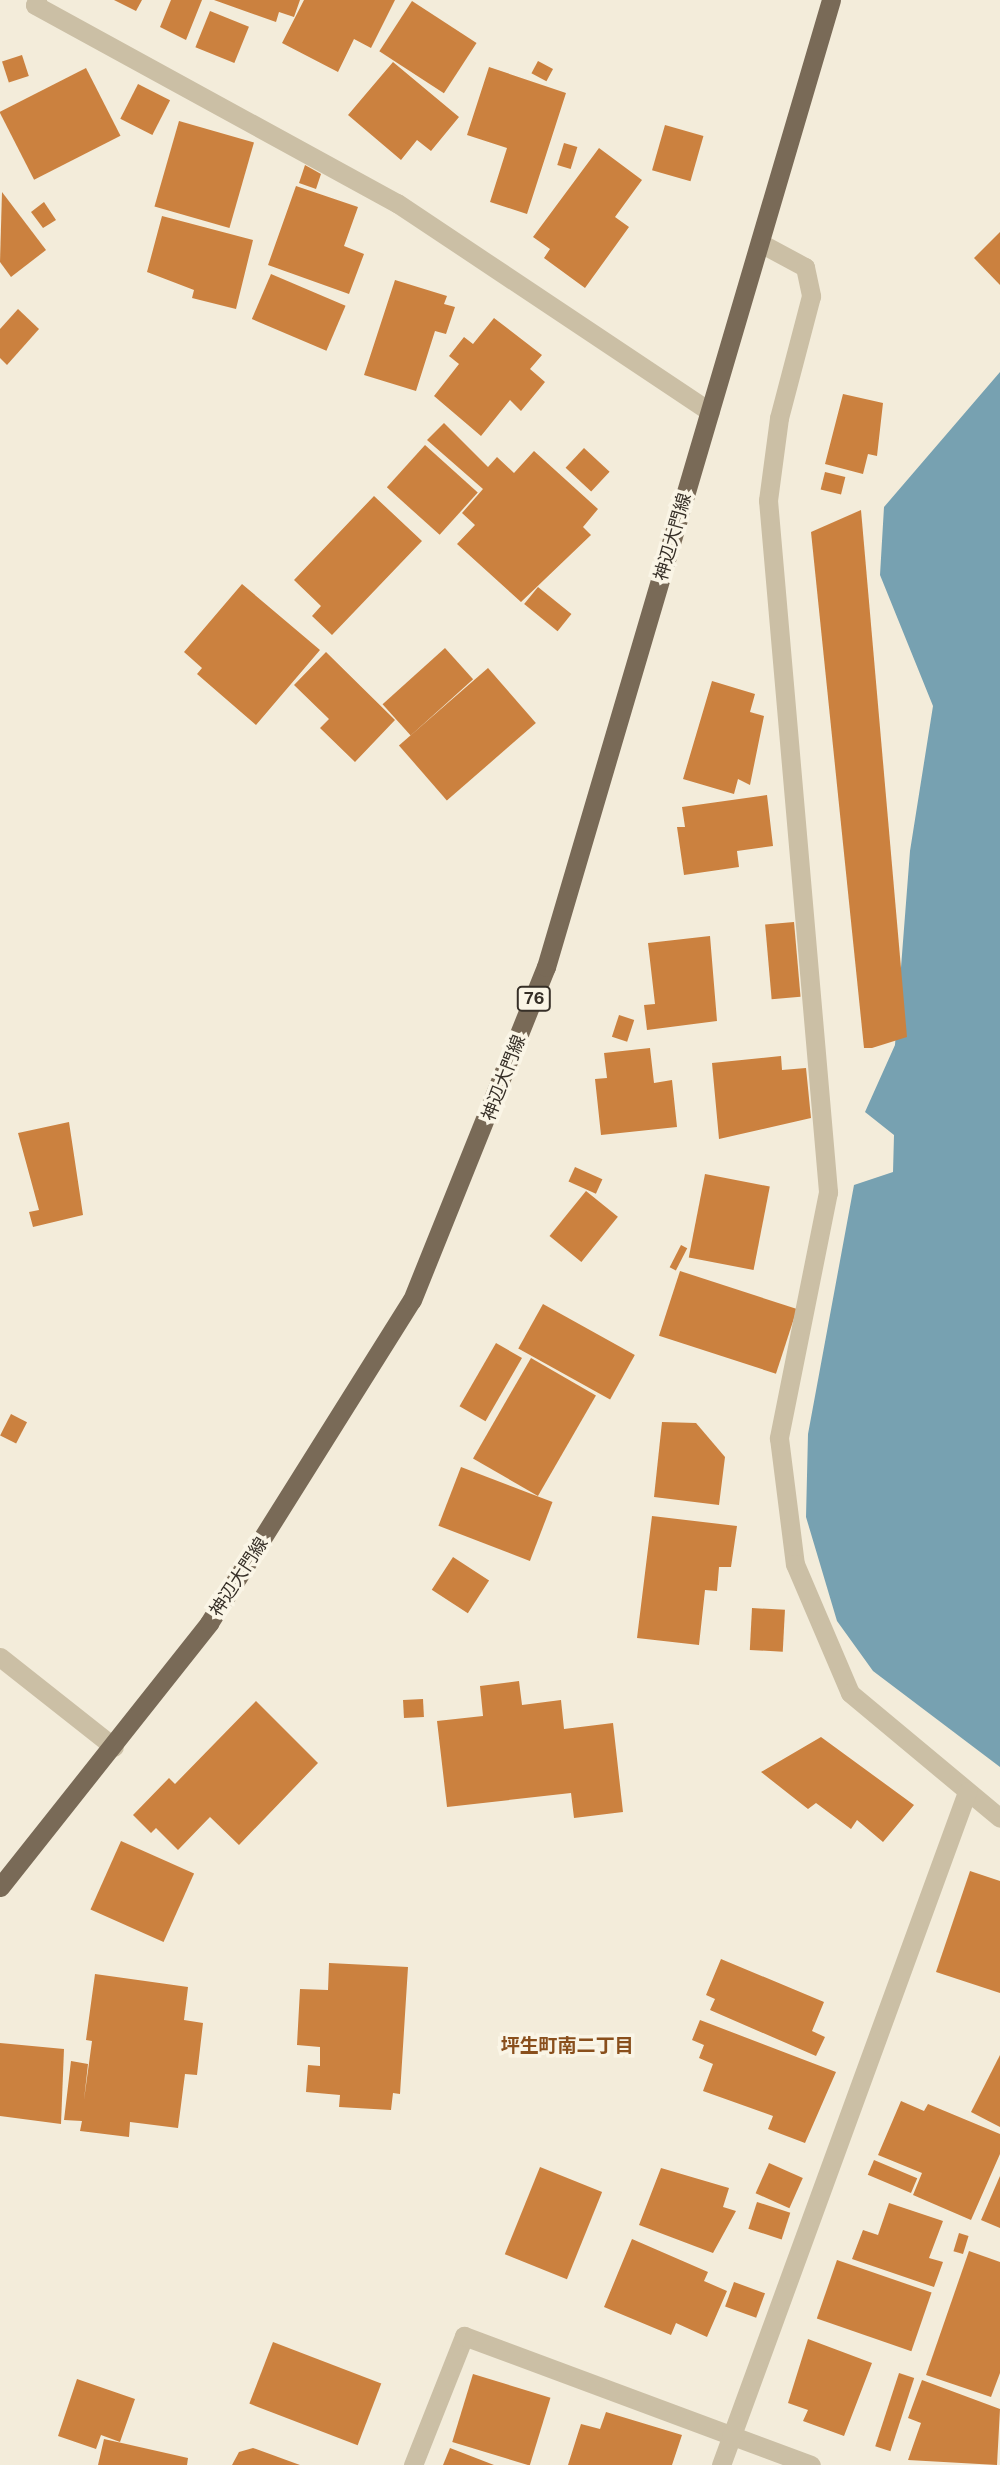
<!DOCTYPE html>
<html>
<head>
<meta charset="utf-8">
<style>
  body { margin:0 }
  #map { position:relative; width:1000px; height:2465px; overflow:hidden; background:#f3ecda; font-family:"Public Sans","Noto Sans JP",sans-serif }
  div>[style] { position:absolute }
  .water>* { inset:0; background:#77a1b1 }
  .building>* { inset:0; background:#cb813f; transform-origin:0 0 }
  .minor>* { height:19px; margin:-9.5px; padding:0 9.5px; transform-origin:9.5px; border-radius:9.5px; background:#cbbfa5 }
  .primary>* { height:19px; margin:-9.5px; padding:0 9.5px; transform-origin:9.5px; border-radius:9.5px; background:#796a57 }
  span { translate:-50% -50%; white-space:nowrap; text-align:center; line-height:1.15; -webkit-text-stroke:7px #faf5e6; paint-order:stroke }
  .shield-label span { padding:2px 5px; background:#faf5e6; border:2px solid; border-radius:5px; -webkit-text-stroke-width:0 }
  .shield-label { font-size:16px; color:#362f27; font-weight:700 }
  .street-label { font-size:18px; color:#362f27 }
  .neighbourhood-label { font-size:19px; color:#894f1c; font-weight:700 }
</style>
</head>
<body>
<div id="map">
  <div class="water">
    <i style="clip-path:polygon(1000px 372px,1000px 1767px,873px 1671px,837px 1621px,806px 1517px,808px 1434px,854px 1185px,893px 1172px,894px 1135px,865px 1112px,895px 1045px,910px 851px,933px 706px,880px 575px,884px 507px)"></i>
  </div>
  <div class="building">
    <i style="clip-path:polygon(114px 0,142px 0,136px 11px)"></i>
    <i style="clip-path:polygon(171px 0,202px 0,186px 40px,160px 27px)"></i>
    <i style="clip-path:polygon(214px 0,300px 0,294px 17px,279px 12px,276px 22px)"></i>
    <i style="clip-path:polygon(304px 0,395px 0,371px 48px,354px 39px,338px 72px,282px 43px)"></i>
    <i style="left:412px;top:1px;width:77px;height:60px;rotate:33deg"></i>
    <i style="left:210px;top:11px;width:42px;height:39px;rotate:22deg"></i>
    <i style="left:22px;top:55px;width:22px;height:21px;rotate:72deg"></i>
    <i style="left:538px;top:61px;width:17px;height:14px;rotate:28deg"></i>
    <i style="clip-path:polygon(393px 62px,459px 117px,431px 151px,417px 140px,401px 160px,348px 115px)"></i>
    <i style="clip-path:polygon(489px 67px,566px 93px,527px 214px,490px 202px,507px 148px,467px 135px)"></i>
    <i style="left:86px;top:68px;width:76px;height:97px;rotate:63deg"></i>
    <i style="left:138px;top:84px;width:36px;height:39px;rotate:27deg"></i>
    <i style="left:179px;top:121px;width:78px;height:89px;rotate:16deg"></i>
    <i style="left:665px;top:125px;width:40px;height:47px;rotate:16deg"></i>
    <i style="left:564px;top:143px;width:14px;height:23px;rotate:17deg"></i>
    <i style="clip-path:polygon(599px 148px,642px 180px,615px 217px,629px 227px,585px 288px,544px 258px,550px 249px,533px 237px)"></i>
    <i style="clip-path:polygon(305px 165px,321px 174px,316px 189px,299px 183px)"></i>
    <i style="clip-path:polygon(296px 186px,358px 207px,344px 246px,364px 254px,349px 294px,268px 265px)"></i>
    <i style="clip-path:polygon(2px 192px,46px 250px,11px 277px,0 262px)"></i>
    <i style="clip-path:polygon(44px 202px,56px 220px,43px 228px,31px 212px)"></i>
    <i style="clip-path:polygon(162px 216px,253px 240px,236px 309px,192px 298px,194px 290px,147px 272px)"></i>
    <i style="clip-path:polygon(1000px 232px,1000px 285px,974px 258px)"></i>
    <i style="left:271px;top:274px;width:81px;height:49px;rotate:23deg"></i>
    <i style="clip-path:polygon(395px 280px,447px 296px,444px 304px,455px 307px,446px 334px,435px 331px,416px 391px,364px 375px)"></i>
    <i style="clip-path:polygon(18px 309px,39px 329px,7px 365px,0 358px,0 329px)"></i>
    <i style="clip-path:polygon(494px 318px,542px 355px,530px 369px,545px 382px,521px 411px,510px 400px,481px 436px,434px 396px,459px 364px,449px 356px,464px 337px,473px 344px)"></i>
    <i style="clip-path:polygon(843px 394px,883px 403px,877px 456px,868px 454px,863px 474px,825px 464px)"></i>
    <i style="clip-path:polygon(444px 423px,488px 467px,497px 457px,514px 473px,534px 451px,598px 509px,583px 527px,591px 535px,521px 602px,457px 544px,475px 525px,462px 513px,483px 489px,427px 440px)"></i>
    <i style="left:425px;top:445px;width:71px;height:57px;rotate:42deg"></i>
    <i style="left:584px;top:448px;width:35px;height:27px;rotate:43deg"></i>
    <i style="left:825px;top:472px;width:21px;height:18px;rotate:14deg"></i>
    <i style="clip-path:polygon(374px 496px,422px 541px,332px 635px,312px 616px,321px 606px,294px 580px)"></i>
    <i style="clip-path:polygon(861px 510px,907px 1037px,872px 1048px,864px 1048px,811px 532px)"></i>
    <i style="clip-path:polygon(242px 584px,320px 650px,256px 725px,197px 674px,202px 668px,184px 652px)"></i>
    <i style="left:538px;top:587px;width:43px;height:22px;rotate:39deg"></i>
    <i style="left:445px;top:648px;width:42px;height:84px;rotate:48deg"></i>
    <i style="clip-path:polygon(326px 652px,395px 720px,355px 762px,320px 728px,329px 719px,294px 685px)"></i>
    <i style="left:488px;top:668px;width:73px;height:118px;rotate:49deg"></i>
    <i style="clip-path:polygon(712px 681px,755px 694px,750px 712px,764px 716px,750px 785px,738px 779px,734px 794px,683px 779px)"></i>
    <i style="clip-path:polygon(767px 795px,773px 846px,737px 851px,739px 867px,684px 875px,677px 827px,685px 827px,682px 807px)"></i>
    <i style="left:794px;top:922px;width:75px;height:29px;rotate:85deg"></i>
    <i style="clip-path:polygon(710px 936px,717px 1021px,647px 1030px,644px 1005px,655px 1004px,648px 943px)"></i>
    <i style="left:619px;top:1015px;width:16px;height:23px;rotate:18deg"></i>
    <i style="clip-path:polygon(650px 1048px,654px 1083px,672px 1080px,677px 1127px,601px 1135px,595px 1079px,607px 1078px,604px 1053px)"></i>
    <i style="clip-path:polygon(781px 1056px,782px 1070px,806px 1068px,811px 1118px,719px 1139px,712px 1063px)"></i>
    <i style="clip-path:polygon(69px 1122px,83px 1215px,33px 1227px,29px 1212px,39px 1210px,18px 1133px)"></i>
    <i style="left:575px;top:1167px;width:30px;height:16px;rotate:24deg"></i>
    <i style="left:705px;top:1174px;width:66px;height:85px;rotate:11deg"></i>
    <i style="left:586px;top:1191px;width:41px;height:58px;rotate:39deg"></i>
    <i style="left:681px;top:1245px;width:7px;height:25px;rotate:27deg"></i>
    <i style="left:680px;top:1271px;width:123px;height:68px;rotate:18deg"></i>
    <i style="left:543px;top:1304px;width:105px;height:51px;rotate:29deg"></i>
    <i style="left:496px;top:1343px;width:30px;height:73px;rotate:30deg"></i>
    <i style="left:531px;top:1358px;width:75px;height:116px;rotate:30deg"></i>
    <i style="left:11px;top:1414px;width:18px;height:24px;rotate:27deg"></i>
    <i style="clip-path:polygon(662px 1422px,696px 1423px,725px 1457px,719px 1505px,654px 1497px)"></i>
    <i style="left:461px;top:1467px;width:98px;height:63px;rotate:21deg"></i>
    <i style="clip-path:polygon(652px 1516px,737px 1526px,731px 1567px,719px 1567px,717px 1591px,705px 1590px,699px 1645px,637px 1638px)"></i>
    <i style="left:453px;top:1557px;width:43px;height:39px;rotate:33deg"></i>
    <i style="left:752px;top:1608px;width:33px;height:42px;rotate:3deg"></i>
    <i style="clip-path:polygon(519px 1681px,522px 1705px,561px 1700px,564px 1729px,613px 1723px,623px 1812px,574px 1818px,571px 1793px,447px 1807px,437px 1721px,483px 1716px,480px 1686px)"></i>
    <i style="left:423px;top:1699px;width:18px;height:20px;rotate:87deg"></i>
    <i style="clip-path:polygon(256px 1701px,318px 1763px,239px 1845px,210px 1817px,178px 1850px,156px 1828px,151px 1833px,133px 1815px,169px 1778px,175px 1784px)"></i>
    <i style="clip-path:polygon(821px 1737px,914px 1805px,883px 1842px,857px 1820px,851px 1829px,816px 1803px,808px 1809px,761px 1772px)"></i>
    <i style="left:121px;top:1841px;width:80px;height:75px;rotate:24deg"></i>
    <i style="clip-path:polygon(970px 1871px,1000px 1881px,1000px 1993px,936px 1972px)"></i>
    <i style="clip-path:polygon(721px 1959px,824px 2002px,812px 2031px,825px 2037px,816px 2056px,710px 2010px,715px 1999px,706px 1995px)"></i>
    <i style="clip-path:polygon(329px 1963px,408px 1967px,400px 2094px,393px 2093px,391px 2110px,339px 2107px,340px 2095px,306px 2092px,308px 2065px,320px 2066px,320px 2047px,297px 2045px,300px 1989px,328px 1990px)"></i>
    <i style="clip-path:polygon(95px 1974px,188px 1987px,184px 2020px,203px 2023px,197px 2075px,185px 2074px,178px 2128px,130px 2122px,129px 2137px,80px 2131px,82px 2121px,64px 2120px,71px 2061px,88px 2064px,84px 2100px,92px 2041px,86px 2040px)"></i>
    <i style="clip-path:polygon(700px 2020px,836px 2072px,805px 2143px,768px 2129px,773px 2116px,703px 2091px,713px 2064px,699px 2058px,704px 2045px,692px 2040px)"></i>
    <i style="clip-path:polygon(0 2043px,64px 2049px,61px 2124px,0 2116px)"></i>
    <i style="clip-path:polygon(1000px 2055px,1000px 2127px,971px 2112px)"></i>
    <i style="clip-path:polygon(901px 2101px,924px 2111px,928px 2104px,1000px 2134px,1000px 2154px,971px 2220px,913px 2195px,922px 2173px,878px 2155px)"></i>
    <i style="left:874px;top:2160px;width:47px;height:16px;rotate:23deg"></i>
    <i style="left:769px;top:2163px;width:37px;height:33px;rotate:24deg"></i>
    <i style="left:540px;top:2167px;width:67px;height:94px;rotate:22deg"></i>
    <i style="clip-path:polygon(661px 2168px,729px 2188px,723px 2207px,736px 2211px,713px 2253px,639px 2225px)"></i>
    <i style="clip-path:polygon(1000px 2176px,1000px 2228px,981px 2220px)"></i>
    <i style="left:757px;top:2202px;width:35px;height:28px;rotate:18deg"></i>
    <i style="clip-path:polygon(889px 2203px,943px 2221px,929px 2258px,943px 2262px,934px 2287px,852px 2259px,863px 2230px,878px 2235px)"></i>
    <i style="left:959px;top:2233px;width:10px;height:19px;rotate:17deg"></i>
    <i style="clip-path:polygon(632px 2239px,708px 2272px,704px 2281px,727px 2291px,707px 2337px,676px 2323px,671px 2335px,604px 2307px)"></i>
    <i style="clip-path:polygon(969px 2251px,1000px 2262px,1000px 2373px,991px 2397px,926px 2375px)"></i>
    <i style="left:837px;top:2260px;width:100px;height:62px;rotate:19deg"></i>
    <i style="left:734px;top:2282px;width:33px;height:26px;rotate:20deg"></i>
    <i style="clip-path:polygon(808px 2339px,872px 2363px,844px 2436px,803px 2421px,808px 2410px,788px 2403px)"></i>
    <i style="left:273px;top:2342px;width:116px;height:66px;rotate:21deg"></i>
    <i style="left:899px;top:2373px;width:16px;height:77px;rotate:18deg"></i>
    <i style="left:473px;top:2374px;width:81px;height:71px;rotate:17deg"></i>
    <i style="clip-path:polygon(77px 2379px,135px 2399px,120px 2442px,101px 2435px,96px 2449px,58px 2436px)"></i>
    <i style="clip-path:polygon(922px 2380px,1000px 2409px,997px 2465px,908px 2460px,921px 2423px,908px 2418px)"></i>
    <i style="clip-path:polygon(606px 2412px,682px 2435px,672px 2465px,568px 2465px,581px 2424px,600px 2429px)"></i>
    <i style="clip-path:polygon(104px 2439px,188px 2458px,187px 2465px,98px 2465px)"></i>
    <i style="clip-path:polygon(253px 2448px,300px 2465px,232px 2465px,239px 2452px)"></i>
    <i style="clip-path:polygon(450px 2448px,494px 2465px,443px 2465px)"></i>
  </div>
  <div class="minor">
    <i style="left:37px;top:0;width:5px;rotate:112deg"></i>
    <i style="left:35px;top:5px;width:413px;rotate:28.7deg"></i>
    <i style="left:397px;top:203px;width:376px;rotate:33.7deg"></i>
    <i style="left:760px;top:243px;width:51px;rotate:28.1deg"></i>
    <i style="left:805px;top:267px;width:30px;rotate:78deg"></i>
    <i style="left:811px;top:296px;width:126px;rotate:104.7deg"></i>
    <i style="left:779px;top:418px;width:83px;rotate:97.6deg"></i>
    <i style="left:768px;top:500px;width:695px;rotate:85.04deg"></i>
    <i style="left:828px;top:1192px;width:251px;rotate:101.3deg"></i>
    <i style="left:779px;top:1438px;width:127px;rotate:82.8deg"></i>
    <i style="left:795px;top:1564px;width:140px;rotate:66.9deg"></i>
    <i style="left:850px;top:1693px;width:195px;rotate:39.8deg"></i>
    <i style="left:0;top:1657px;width:145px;rotate:38.3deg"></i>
    <i style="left:413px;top:2465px;width:139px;rotate:-68.4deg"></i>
    <i style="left:464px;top:2336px;width:370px;rotate:20.4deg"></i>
    <i style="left:721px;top:2465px;width:717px;rotate:-69.92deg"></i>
  </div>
  <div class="primary">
    <i style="left:0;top:1887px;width:337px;rotate:-51.6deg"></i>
    <i style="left:209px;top:1623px;width:381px;rotate:-57.9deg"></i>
    <i style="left:412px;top:1300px;width:359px;rotate:-68.1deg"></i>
    <i style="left:546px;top:967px;width:1008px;rotate:-73.58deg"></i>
  </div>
  <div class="shield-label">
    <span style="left:534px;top:999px">76</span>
  </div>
  <div class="street-label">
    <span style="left:673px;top:537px;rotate:-74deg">神辺大門線</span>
    <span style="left:504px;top:1078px;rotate:-69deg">神辺大門線</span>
    <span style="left:239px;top:1577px;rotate:-57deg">神辺大門線</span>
  </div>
  <div class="neighbourhood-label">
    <span style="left:567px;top:2046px">坪生町南二丁目</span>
  </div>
</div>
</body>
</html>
